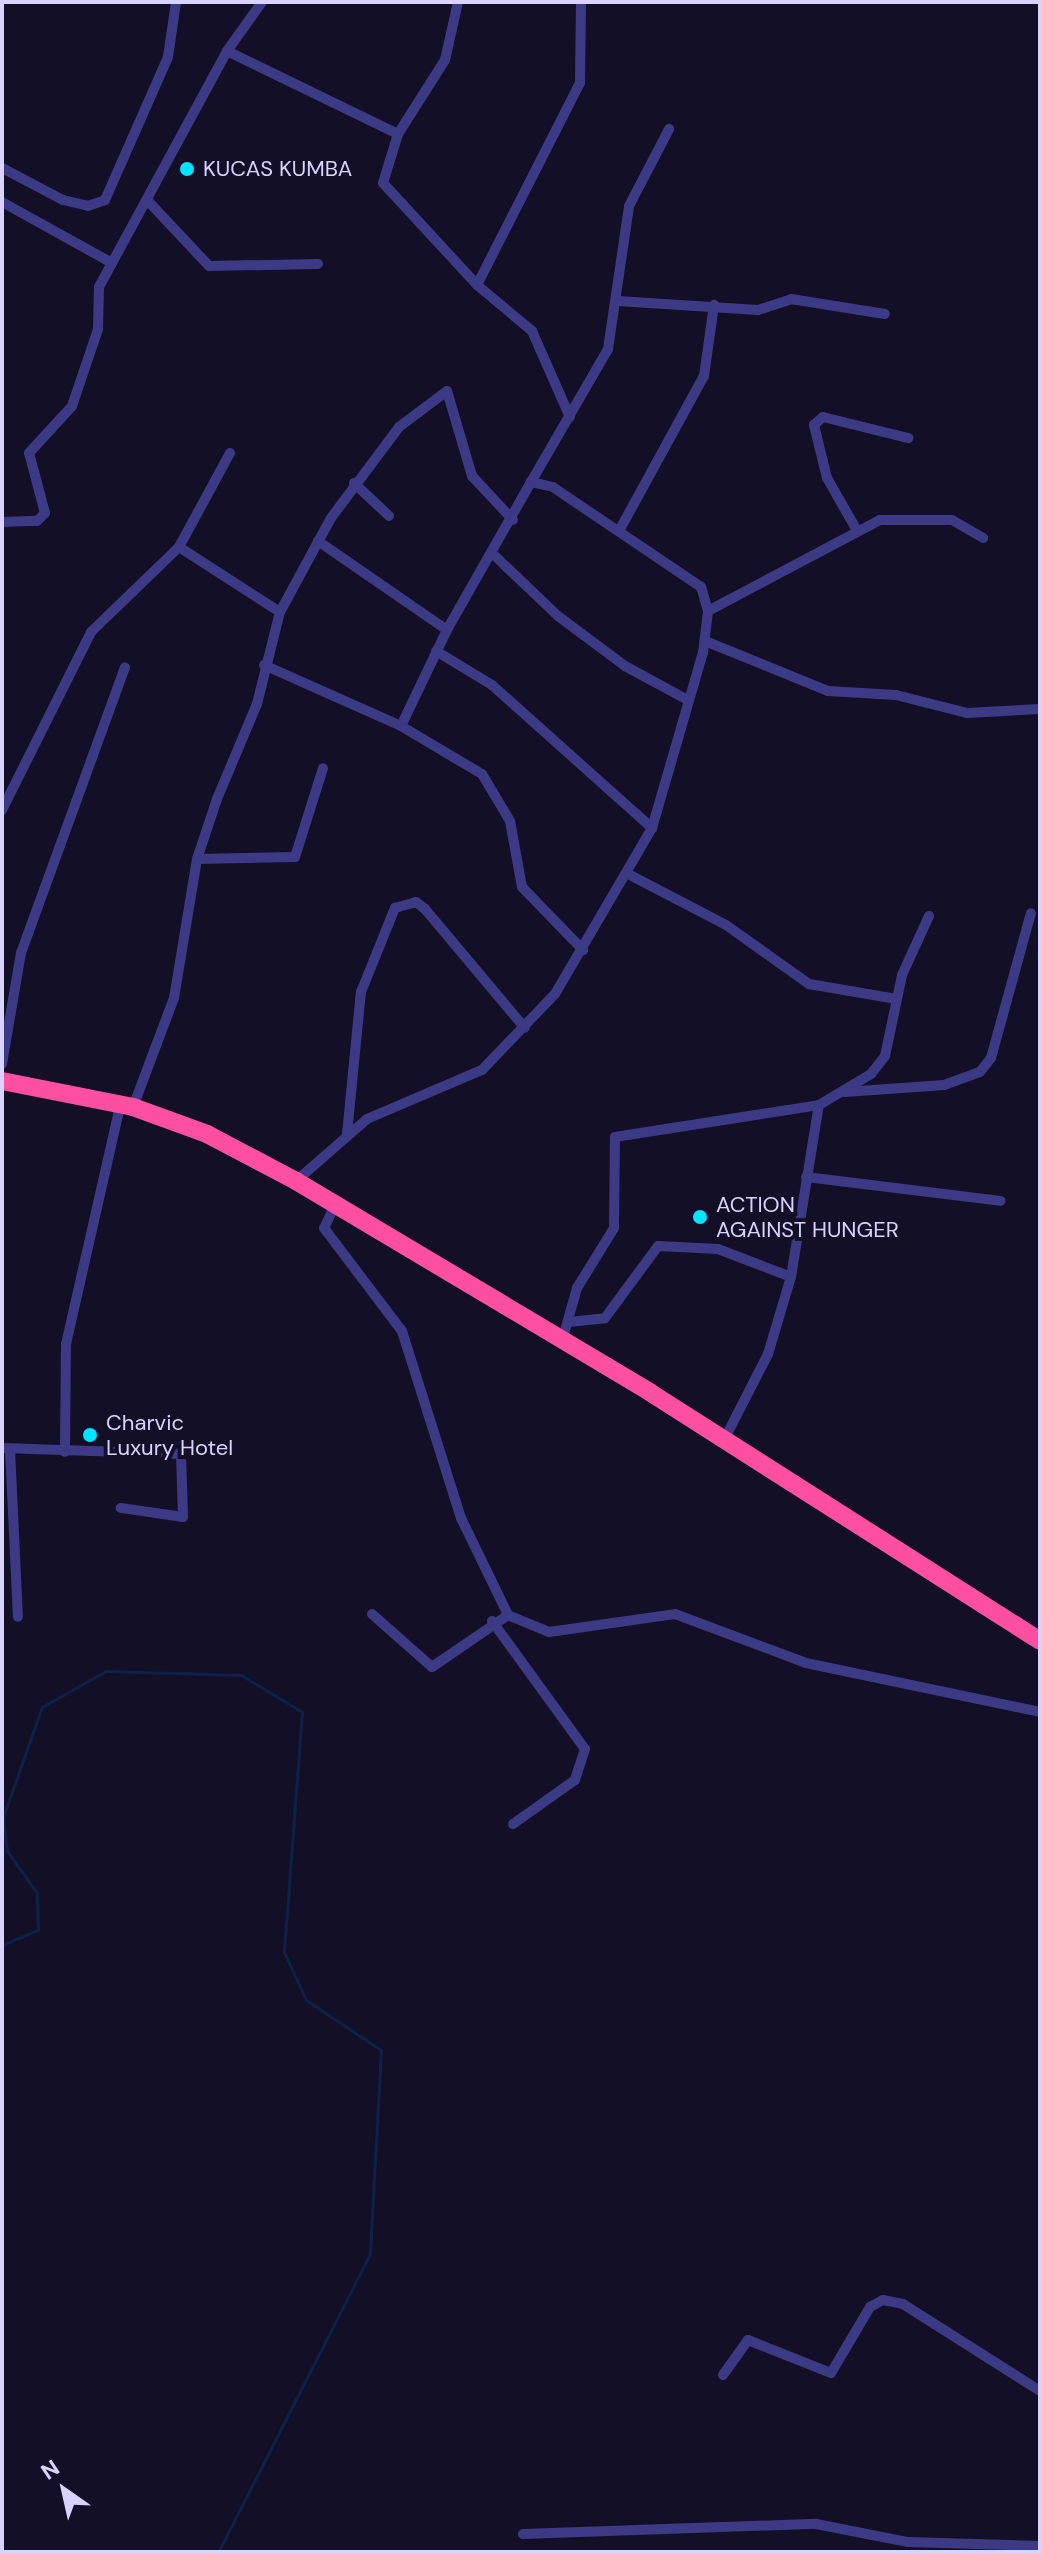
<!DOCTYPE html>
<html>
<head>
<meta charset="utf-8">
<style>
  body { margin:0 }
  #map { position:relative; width:1042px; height:2554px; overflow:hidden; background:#130f26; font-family:"DM Sans",sans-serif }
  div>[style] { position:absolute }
  .stream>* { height:3px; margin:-1.5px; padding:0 1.5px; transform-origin:1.5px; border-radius:1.5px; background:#0c2248 }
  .street>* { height:10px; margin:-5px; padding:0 5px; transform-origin:5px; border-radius:5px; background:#3d3a85 }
  .highway>* { height:18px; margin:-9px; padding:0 9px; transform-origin:9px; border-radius:9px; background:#ff4fa3 }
  .dots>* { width:22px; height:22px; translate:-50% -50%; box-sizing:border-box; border:4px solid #130f26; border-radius:50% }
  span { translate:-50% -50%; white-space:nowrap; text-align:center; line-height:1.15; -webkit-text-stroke:8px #130f26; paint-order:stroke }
  .poi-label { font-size:22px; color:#d9d4ff }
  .left { translate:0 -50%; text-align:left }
  .frame { position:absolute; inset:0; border:4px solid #d9d4ff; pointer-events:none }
  .north { position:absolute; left:24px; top:2450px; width:80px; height:80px; -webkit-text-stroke:6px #130f26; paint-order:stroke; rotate:326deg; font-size:22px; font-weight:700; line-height:32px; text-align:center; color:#d9d4ff }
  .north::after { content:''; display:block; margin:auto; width:28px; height:36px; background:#d9d4ff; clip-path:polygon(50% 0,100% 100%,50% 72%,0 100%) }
</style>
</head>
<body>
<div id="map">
  <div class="stream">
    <i style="left:2px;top:1945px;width:39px;rotate:-23deg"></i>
    <i style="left:38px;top:1930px;width:37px;rotate:-92deg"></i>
    <i style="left:37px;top:1893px;width:52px;rotate:-125.5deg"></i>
    <i style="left:7px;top:1851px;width:34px;rotate:-97deg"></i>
    <i style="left:3px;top:1817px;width:117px;rotate:-70.5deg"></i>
    <i style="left:42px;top:1707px;width:73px;rotate:-29.4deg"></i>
    <i style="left:106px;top:1671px;width:135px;rotate:1.7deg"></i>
    <i style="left:241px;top:1675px;width:71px;rotate:31.2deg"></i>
    <i style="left:302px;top:1712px;width:241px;rotate:94.3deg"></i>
    <i style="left:284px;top:1952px;width:53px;rotate:65.4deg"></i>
    <i style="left:306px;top:2000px;width:90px;rotate:33.7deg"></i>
    <i style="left:381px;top:2050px;width:204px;rotate:93.1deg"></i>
    <i style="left:370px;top:2254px;width:335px;rotate:117deg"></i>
  </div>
  <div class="street">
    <i style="left:458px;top:2px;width:59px;rotate:102.6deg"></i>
    <i style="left:445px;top:60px;width:88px;rotate:122.4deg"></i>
    <i style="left:398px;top:134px;width:51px;rotate:107deg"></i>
    <i style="left:383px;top:183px;width:139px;rotate:47.3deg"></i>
    <i style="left:477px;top:285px;width:72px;rotate:39.9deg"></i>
    <i style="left:532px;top:331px;width:94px;rotate:66.2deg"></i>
    <i style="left:227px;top:51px;width:190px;rotate:25.9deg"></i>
    <i style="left:2px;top:168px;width:69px;rotate:27.7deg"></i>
    <i style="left:63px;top:200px;width:26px;rotate:13deg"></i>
    <i style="left:88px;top:206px;width:18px;rotate:-19deg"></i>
    <i style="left:105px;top:200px;width:156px;rotate:-66.2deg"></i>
    <i style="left:168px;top:57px;width:56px;rotate:-81.7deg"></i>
    <i style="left:148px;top:201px;width:89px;rotate:46.8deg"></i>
    <i style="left:209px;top:266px;width:109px;rotate:-1.1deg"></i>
    <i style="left:2px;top:202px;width:126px;rotate:29deg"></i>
    <i style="left:477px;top:285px;width:227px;rotate:-63deg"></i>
    <i style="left:580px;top:83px;width:81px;rotate:-89.3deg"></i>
    <i style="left:618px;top:301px;width:140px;rotate:3.7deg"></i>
    <i style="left:758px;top:310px;width:35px;rotate:-18deg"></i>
    <i style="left:791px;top:299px;width:95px;rotate:9.1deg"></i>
    <i style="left:531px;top:482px;width:154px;rotate:-59.9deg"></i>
    <i style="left:608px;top:349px;width:145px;rotate:-81.6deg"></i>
    <i style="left:629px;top:206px;width:87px;rotate:-62.5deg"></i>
    <i style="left:354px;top:483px;width:48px;rotate:43.3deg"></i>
    <i style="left:2px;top:522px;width:35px;rotate:-2deg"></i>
    <i style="left:37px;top:521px;width:11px;rotate:-45deg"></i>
    <i style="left:45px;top:513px;width:62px;rotate:-104.9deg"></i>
    <i style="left:29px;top:453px;width:64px;rotate:-47.5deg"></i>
    <i style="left:72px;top:406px;width:81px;rotate:-71.3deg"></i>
    <i style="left:98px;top:329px;width:42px;rotate:-88.6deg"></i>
    <i style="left:99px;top:287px;width:268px;rotate:-61.5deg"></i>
    <i style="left:227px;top:51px;width:60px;rotate:-54.5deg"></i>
    <i style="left:855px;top:527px;width:56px;rotate:-119.7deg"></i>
    <i style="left:827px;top:478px;width:55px;rotate:-103.8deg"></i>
    <i style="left:814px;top:425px;width:12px;rotate:-42deg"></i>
    <i style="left:823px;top:417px;width:88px;rotate:13.9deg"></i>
    <i style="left:619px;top:531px;width:177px;rotate:-61.3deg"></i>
    <i style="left:704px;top:376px;width:72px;rotate:-82deg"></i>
    <i style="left:179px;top:547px;width:120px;rotate:32.8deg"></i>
    <i style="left:495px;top:556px;width:87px;rotate:43.6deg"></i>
    <i style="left:558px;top:616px;width:84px;rotate:36.7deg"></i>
    <i style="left:625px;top:666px;width:69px;rotate:28.4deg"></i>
    <i style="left:708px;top:611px;width:195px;rotate:-27.9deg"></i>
    <i style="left:880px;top:520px;width:72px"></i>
    <i style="left:952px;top:520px;width:36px;rotate:30deg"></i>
    <i style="left:705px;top:641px;width:133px;rotate:22.1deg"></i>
    <i style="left:828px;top:691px;width:68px;rotate:3.4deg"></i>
    <i style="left:896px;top:695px;width:73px;rotate:14.2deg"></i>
    <i style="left:967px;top:713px;width:73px;rotate:-3.1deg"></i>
    <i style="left:436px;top:651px;width:66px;rotate:31.3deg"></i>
    <i style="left:492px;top:685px;width:215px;rotate:41.8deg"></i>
    <i style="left:264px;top:665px;width:150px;rotate:24deg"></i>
    <i style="left:401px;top:726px;width:94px;rotate:30.7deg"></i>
    <i style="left:482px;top:774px;width:55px;rotate:59.2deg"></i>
    <i style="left:510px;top:821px;width:67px;rotate:79.7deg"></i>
    <i style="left:522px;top:887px;width:88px;rotate:45.9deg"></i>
    <i style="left:401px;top:726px;width:106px;rotate:-64.4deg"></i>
    <i style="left:2px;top:810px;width:199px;rotate:-63.4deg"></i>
    <i style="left:91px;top:632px;width:122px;rotate:-44deg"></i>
    <i style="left:179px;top:547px;width:107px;rotate:-61.5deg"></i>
    <i style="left:197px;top:859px;width:98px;rotate:-1.2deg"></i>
    <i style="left:295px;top:857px;width:93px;rotate:-72.5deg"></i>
    <i style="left:630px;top:875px;width:108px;rotate:27.5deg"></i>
    <i style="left:726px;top:925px;width:102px;rotate:35.4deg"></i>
    <i style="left:809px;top:984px;width:89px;rotate:9.7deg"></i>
    <i style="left:2px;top:1064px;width:113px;rotate:-80.3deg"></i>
    <i style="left:21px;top:953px;width:304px;rotate:-70deg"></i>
    <i style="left:845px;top:1092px;width:99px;rotate:-4deg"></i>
    <i style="left:944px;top:1085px;width:38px;rotate:-20deg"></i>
    <i style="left:980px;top:1072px;width:18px;rotate:-52deg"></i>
    <i style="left:991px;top:1058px;width:150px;rotate:-74.6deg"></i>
    <i style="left:133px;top:1107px;width:116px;rotate:-69.4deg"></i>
    <i style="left:174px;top:998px;width:141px;rotate:-80.6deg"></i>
    <i style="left:197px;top:859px;width:63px;rotate:-71.6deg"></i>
    <i style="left:217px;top:799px;width:103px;rotate:-67.2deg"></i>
    <i style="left:257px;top:704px;width:95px;rotate:-76deg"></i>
    <i style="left:280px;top:612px;width:107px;rotate:-61.5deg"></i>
    <i style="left:331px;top:518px;width:114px;rotate:-53.2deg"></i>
    <i style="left:399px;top:427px;width:60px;rotate:-36.9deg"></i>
    <i style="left:447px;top:391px;width:89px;rotate:73.6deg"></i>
    <i style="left:472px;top:476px;width:60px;rotate:47deg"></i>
    <i style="left:347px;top:1134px;width:143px;rotate:-84.4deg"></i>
    <i style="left:361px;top:992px;width:91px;rotate:-68deg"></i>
    <i style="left:395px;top:908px;width:22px;rotate:-16deg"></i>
    <i style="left:416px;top:902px;width:11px;rotate:38deg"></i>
    <i style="left:425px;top:909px;width:155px;rotate:50deg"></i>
    <i style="left:806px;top:1177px;width:196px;rotate:7deg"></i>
    <i style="left:296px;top:1181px;width:94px;rotate:-41.1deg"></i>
    <i style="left:367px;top:1119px;width:125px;rotate:-23.1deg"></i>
    <i style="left:482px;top:1070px;width:105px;rotate:-46.2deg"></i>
    <i style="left:555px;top:994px;width:192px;rotate:-59.7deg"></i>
    <i style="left:652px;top:828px;width:182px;rotate:-73.8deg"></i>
    <i style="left:703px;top:653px;width:42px;rotate:-83.2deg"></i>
    <i style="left:708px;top:611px;width:25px;rotate:-106deg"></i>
    <i style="left:701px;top:587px;width:179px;rotate:-146deg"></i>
    <i style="left:553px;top:487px;width:23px;rotate:-167deg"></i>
    <i style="left:531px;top:482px;width:170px;rotate:119.6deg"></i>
    <i style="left:447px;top:630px;width:157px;rotate:-145.4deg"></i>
    <i style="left:334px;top:1207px;width:23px;rotate:115deg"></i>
    <i style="left:324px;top:1228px;width:129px;rotate:52.9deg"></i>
    <i style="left:402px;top:1331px;width:196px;rotate:72.5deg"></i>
    <i style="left:461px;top:1518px;width:108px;rotate:64.1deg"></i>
    <i style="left:508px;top:1615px;width:44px;rotate:22.5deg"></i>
    <i style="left:549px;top:1632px;width:127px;rotate:-8.1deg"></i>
    <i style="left:675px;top:1614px;width:140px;rotate:20.5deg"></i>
    <i style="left:806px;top:1663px;width:239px;rotate:11.8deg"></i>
    <i style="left:569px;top:1322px;width:36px;rotate:-6deg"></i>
    <i style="left:605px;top:1318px;width:89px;rotate:-53.6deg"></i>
    <i style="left:658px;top:1246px;width:60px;rotate:2.9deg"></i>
    <i style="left:718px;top:1249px;width:78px;rotate:21deg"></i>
    <i style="left:562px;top:1341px;width:55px;rotate:-74.2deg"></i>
    <i style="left:577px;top:1288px;width:70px;rotate:-58.3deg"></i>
    <i style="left:614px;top:1228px;width:91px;rotate:-89.4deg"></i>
    <i style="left:615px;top:1137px;width:206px;rotate:-8.9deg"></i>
    <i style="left:723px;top:1442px;width:99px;rotate:-62.9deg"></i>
    <i style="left:768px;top:1354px;width:80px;rotate:-73.4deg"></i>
    <i style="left:791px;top:1277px;width:174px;rotate:-80.8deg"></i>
    <i style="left:819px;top:1105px;width:61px;rotate:-30.8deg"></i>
    <i style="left:871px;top:1074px;width:23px;rotate:-52deg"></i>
    <i style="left:885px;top:1056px;width:83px;rotate:-78.1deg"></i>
    <i style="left:902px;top:975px;width:65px;rotate:-65.4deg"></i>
    <i style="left:2px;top:1448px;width:179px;rotate:1.9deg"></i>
    <i style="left:181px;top:1454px;width:63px;rotate:88.2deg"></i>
    <i style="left:183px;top:1517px;width:63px;rotate:-171.7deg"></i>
    <i style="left:10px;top:1449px;width:168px;rotate:87.3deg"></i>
    <i style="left:65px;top:1452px;width:108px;rotate:-89.5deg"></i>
    <i style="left:66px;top:1344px;width:244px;rotate:-77.2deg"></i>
    <i style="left:372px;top:1614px;width:80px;rotate:41.5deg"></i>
    <i style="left:432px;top:1667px;width:92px;rotate:-34.4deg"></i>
    <i style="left:492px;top:1621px;width:158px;rotate:54deg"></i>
    <i style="left:585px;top:1749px;width:33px;rotate:108deg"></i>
    <i style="left:575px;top:1780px;width:76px;rotate:144.6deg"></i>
    <i style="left:723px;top:2375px;width:43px;rotate:-54.5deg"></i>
    <i style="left:748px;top:2340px;width:89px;rotate:21.7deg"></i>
    <i style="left:831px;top:2373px;width:77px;rotate:-59.4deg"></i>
    <i style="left:870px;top:2307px;width:15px;rotate:-28deg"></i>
    <i style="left:883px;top:2300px;width:20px;rotate:11deg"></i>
    <i style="left:903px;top:2304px;width:162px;rotate:32.4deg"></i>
    <i style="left:523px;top:2534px;width:293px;rotate:-2deg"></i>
    <i style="left:816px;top:2524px;width:94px;rotate:11.1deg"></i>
    <i style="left:908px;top:2542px;width:132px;rotate:1.7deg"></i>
  </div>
  <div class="highway">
    <i style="left:2px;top:1081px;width:134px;rotate:11.2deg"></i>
    <i style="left:133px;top:1107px;width:79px;rotate:20deg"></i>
    <i style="left:207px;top:1134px;width:101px;rotate:27.8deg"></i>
    <i style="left:296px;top:1181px;width:413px;rotate:30.8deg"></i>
    <i style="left:651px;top:1393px;width:461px;rotate:32.5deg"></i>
  </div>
  <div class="dots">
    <i style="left:187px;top:169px;background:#00e5ff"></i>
    <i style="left:700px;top:1217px;background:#00e5ff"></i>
    <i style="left:90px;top:1435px;background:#00e5ff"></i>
  </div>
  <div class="poi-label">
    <span class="left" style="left:203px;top:169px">KUCAS KUMBA</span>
    <span class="left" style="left:716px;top:1217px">ACTION<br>AGAINST HUNGER</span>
    <span class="left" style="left:106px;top:1435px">Charvic<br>Luxury Hotel</span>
  </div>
  <div class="frame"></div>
  <div class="north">N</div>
</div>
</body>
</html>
